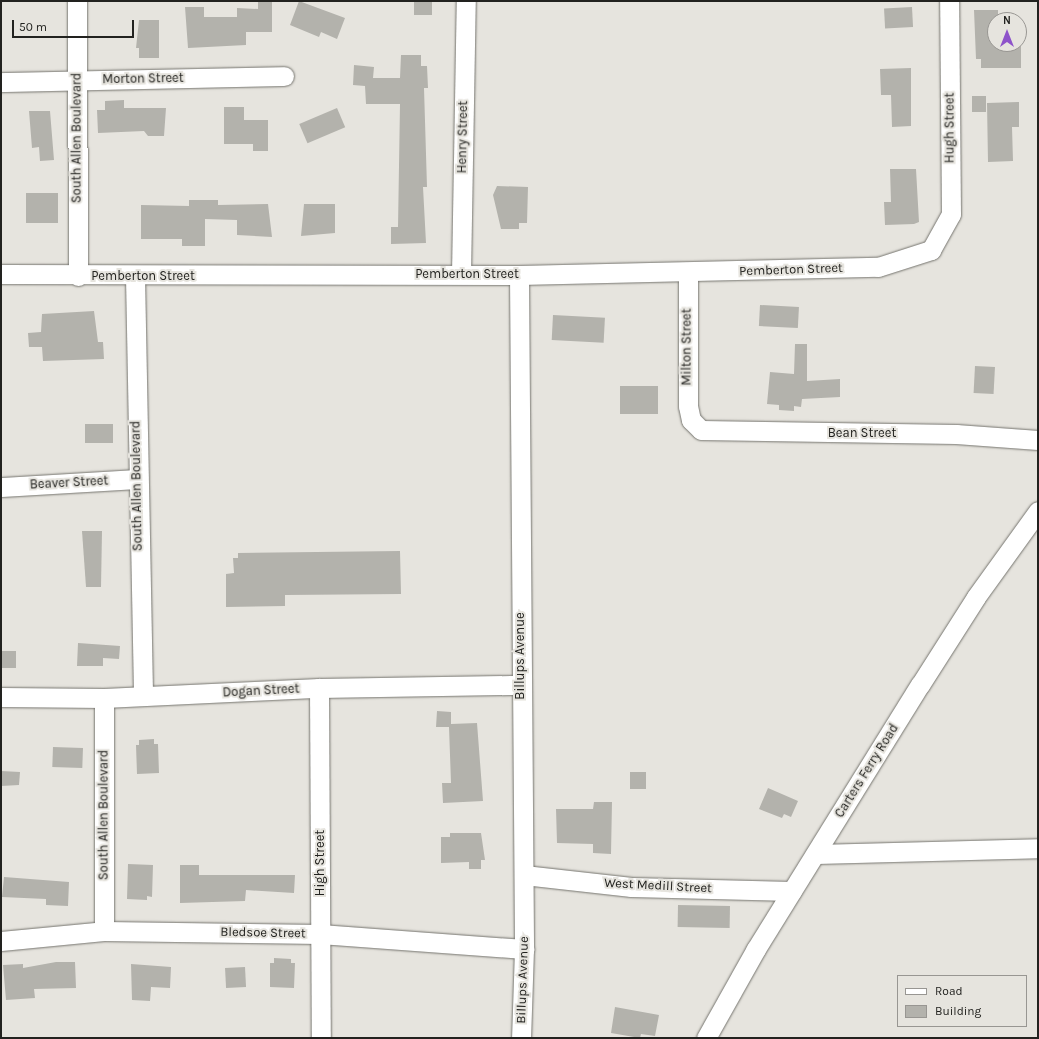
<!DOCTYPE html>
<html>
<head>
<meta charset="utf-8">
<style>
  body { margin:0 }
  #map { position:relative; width:1039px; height:1039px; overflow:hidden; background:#e6e4de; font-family:Karla,sans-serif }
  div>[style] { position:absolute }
  .building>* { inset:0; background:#b3b2ac; transform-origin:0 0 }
  .roads { filter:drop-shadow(0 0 1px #75746e) drop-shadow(0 0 1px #75746e) }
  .minor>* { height:19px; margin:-9.5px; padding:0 9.5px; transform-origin:9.5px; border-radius:9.5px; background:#fff }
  span { translate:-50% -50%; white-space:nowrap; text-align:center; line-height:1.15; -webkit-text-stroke:4px #e6e4de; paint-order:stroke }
  .street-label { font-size:13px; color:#22221f }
  .frame { position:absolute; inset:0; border:2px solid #22221f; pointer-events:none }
  .legend { position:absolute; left:897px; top:975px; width:130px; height:52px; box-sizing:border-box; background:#e6e4de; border:1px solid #989692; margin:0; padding:5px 7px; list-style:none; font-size:12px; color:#22221f }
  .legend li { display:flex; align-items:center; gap:8px; height:20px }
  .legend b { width:20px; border:1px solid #989692 }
  .north { position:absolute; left:987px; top:12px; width:40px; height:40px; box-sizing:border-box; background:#e6e4de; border:1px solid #989692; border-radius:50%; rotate:0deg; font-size:11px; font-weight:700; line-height:16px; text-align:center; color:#22221f }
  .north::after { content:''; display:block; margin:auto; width:14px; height:18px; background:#8e53ca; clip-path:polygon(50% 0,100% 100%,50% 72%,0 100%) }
  .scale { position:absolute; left:12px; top:20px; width:122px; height:18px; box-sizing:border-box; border:2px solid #22221f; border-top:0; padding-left:5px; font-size:12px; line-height:14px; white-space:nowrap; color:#22221f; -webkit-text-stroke:3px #e6e4de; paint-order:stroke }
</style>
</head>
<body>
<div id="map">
  <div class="building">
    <i style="clip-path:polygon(258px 1px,272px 1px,272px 32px,246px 32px,246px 45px,188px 48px,185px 7px,204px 7px,204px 17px,237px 17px,237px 8px,258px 9px)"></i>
    <i style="clip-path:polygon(299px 1px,345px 18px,337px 39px,321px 32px,319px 37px,290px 25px)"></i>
    <i style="left:414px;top:1px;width:18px;height:14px"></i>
    <i style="left:912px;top:7px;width:20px;height:28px;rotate:87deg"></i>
    <i style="clip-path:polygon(974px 10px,998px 10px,998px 14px,1002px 14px,1002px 20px,995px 20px,995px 44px,1021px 41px,1021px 68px,981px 68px,981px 59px,976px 59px)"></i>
    <i style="clip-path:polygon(139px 20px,159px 20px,159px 58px,139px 58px,139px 48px,136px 48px)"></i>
    <i style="clip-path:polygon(401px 55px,421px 55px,421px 66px,427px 66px,428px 88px,424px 88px,427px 187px,423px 187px,426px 243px,391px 244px,391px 227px,398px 227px,400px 104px,366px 104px,365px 86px,353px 85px,354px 65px,374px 67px,373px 78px,400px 78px)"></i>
    <i style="clip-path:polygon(911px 68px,911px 126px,892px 127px,891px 95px,881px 95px,880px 69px)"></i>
    <i style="left:972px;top:96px;width:14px;height:16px"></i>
    <i style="clip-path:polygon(124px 100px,124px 108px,166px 108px,164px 136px,148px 136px,144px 131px,98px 133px,97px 110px,105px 110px,105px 101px)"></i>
    <i style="clip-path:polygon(1019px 102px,1019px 127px,1012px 127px,1013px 161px,988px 162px,987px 103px)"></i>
    <i style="clip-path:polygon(224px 107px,244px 107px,244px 120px,268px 120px,268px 151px,253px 151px,253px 144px,224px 144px)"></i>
    <i style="left:337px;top:108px;width:21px;height:41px;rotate:67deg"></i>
    <i style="clip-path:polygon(29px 111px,50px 111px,54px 160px,40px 161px,39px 147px,32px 148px)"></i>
    <i style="clip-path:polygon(890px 169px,916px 169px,919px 222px,914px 224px,885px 225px,884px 202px,891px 202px)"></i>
    <i style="clip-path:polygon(497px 186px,528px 187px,527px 223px,519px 223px,519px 229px,501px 229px,493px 195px)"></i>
    <i style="left:26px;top:193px;width:32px;height:30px"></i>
    <i style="clip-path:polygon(189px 200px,218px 200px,218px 205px,268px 204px,272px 237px,237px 235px,237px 220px,205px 219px,205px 246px,182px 246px,182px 239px,141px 239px,141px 205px,189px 206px)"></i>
    <i style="clip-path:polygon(304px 204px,335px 204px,335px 233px,301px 236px)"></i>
    <i style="left:760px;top:305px;width:39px;height:21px;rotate:3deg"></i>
    <i style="clip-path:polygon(94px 311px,98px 342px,103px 342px,104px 359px,43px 361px,42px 347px,29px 347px,28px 333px,41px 332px,42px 314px)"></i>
    <i style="left:553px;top:315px;width:52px;height:25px;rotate:3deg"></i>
    <i style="clip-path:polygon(795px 344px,807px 344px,807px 381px,840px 379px,840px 397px,802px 399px,801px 407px,794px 406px,794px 411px,779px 410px,779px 405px,767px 404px,770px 372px,794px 374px)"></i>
    <i style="left:975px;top:366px;width:20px;height:27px;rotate:3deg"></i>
    <i style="left:620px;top:386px;width:38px;height:28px"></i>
    <i style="left:85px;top:424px;width:28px;height:19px"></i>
    <i style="clip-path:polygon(82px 531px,102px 531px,101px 587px,86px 587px)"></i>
    <i style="clip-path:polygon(400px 551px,401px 594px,285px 595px,285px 606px,226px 607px,226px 574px,234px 573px,233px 558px,238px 558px,238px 553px)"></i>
    <i style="clip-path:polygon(78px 643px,120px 646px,119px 659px,103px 658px,103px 666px,77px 666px)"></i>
    <i style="left:2px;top:651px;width:14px;height:17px"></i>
    <i style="clip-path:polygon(437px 711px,451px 712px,451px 724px,477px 723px,483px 801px,443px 803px,442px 783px,451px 783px,449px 727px,436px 727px)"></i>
    <i style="clip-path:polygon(154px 739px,154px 744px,158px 744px,159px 773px,137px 774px,136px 745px,139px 745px,139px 740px)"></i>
    <i style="left:53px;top:747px;width:30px;height:20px;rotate:2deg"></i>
    <i style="clip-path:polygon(1px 771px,20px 772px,19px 785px,1px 786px)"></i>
    <i style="left:630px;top:772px;width:16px;height:17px"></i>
    <i style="clip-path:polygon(768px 788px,798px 801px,791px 817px,784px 814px,782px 818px,759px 809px)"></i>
    <i style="clip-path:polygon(594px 802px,612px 802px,611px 854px,593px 853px,593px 844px,557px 843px,556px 809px,593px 809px)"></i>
    <i style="clip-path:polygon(450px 833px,481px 833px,485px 860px,481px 860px,481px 869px,469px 869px,469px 862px,441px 863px,441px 837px,450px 837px)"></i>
    <i style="clip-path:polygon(128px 864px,153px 865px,152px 897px,147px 896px,147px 900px,127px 899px)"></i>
    <i style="clip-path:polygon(180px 865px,199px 865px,199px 875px,295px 875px,294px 893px,246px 890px,245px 901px,180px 903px)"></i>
    <i style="clip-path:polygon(4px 877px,69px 882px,68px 906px,46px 905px,46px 899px,2px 897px)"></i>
    <i style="left:678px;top:905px;width:52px;height:22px;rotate:1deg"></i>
    <i style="clip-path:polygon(274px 958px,291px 959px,291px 963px,295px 963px,294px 988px,270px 987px,270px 963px,274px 963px)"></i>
    <i style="clip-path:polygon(56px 962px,75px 962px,76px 988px,34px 989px,35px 998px,6px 1000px,3px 965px,23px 964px,23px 968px)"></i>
    <i style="clip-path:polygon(131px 964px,171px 967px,170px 988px,151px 987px,150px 1001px,132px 1000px)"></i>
    <i style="left:245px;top:967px;width:20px;height:20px;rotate:87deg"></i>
    <i style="clip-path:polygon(615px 1007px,659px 1015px,655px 1036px,641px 1034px,640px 1038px,611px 1033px)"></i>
  </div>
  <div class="roads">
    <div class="minor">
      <i style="left:77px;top:1px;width:275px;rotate:89.8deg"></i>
      <i style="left:1px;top:82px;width:283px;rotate:-1.2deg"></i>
      <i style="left:688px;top:273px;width:133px;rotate:90deg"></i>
      <i style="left:688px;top:406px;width:14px;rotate:78deg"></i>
      <i style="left:691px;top:420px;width:14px;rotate:45deg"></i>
      <i style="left:701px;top:430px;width:255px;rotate:0.9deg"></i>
      <i style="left:956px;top:434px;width:82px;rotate:4.2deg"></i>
      <i style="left:1px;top:274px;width:518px;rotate:0.11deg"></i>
      <i style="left:519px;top:275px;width:359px;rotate:-1.3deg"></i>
      <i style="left:878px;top:267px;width:56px;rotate:-17.8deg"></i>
      <i style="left:931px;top:250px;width:41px;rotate:-60.9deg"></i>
      <i style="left:951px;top:214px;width:213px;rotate:-90.5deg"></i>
      <i style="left:461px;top:274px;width:273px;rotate:-89deg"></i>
      <i style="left:519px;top:275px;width:674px;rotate:89.57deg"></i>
      <i style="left:524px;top:949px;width:89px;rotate:91.9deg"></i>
      <i style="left:135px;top:276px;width:420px;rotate:88.9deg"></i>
      <i style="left:1px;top:487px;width:135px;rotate:-3.4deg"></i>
      <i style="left:319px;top:688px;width:350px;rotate:89.7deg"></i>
      <i style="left:1px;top:697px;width:103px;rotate:0.6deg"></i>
      <i style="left:104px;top:698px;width:215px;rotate:-2.7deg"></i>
      <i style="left:319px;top:688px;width:201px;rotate:-0.9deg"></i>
      <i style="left:816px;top:854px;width:222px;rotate:-1.5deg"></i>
      <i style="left:524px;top:875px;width:108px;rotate:6.4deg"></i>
      <i style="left:631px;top:887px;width:161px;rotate:1.4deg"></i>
      <i style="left:104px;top:931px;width:233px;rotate:-90deg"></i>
      <i style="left:1px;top:941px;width:103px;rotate:-5.5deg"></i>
      <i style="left:104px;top:931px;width:216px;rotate:0.8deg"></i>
      <i style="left:320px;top:934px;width:205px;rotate:4.2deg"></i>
      <i style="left:706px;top:1038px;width:102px;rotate:-60.7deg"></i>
      <i style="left:756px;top:949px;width:311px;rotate:-58.2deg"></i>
      <i style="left:920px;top:685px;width:104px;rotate:-57.5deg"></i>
      <i style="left:976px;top:597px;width:106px;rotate:-54.2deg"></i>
    </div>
  </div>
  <div class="street-label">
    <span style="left:143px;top:79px;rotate:-1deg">Morton Street</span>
    <span style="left:950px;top:128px;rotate:-90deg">Hugh Street</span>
    <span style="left:463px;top:137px;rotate:-89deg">Henry Street</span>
    <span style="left:77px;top:138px;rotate:-90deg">South Allen Boulevard</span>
    <span style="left:791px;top:270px;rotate:-2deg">Pemberton Street</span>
    <span style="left:467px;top:274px">Pemberton Street</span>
    <span style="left:143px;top:276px">Pemberton Street</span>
    <span style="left:687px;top:347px;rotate:-90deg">Milton Street</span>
    <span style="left:862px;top:433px">Bean Street</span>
    <span style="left:69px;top:483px;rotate:-3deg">Beaver Street</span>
    <span style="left:137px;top:486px;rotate:-91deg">South Allen Boulevard</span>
    <span style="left:520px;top:656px;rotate:-90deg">Billups Avenue</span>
    <span style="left:261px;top:691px;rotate:-3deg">Dogan Street</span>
    <span style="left:867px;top:771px;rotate:-58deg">Carters Ferry Road</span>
    <span style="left:104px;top:815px;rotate:-90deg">South Allen Boulevard</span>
    <span style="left:320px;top:863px;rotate:-90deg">High Street</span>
    <span style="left:658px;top:886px;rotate:3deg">West Medill Street</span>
    <span style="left:263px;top:933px;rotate:1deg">Bledsoe Street</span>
    <span style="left:523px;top:980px;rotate:-88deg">Billups Avenue</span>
  </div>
  <div class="frame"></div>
  <ul class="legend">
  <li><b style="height:5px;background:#fff"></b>Road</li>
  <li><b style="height:11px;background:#b3b2ac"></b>Building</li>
  </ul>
  <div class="north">N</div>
  <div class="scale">50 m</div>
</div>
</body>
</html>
